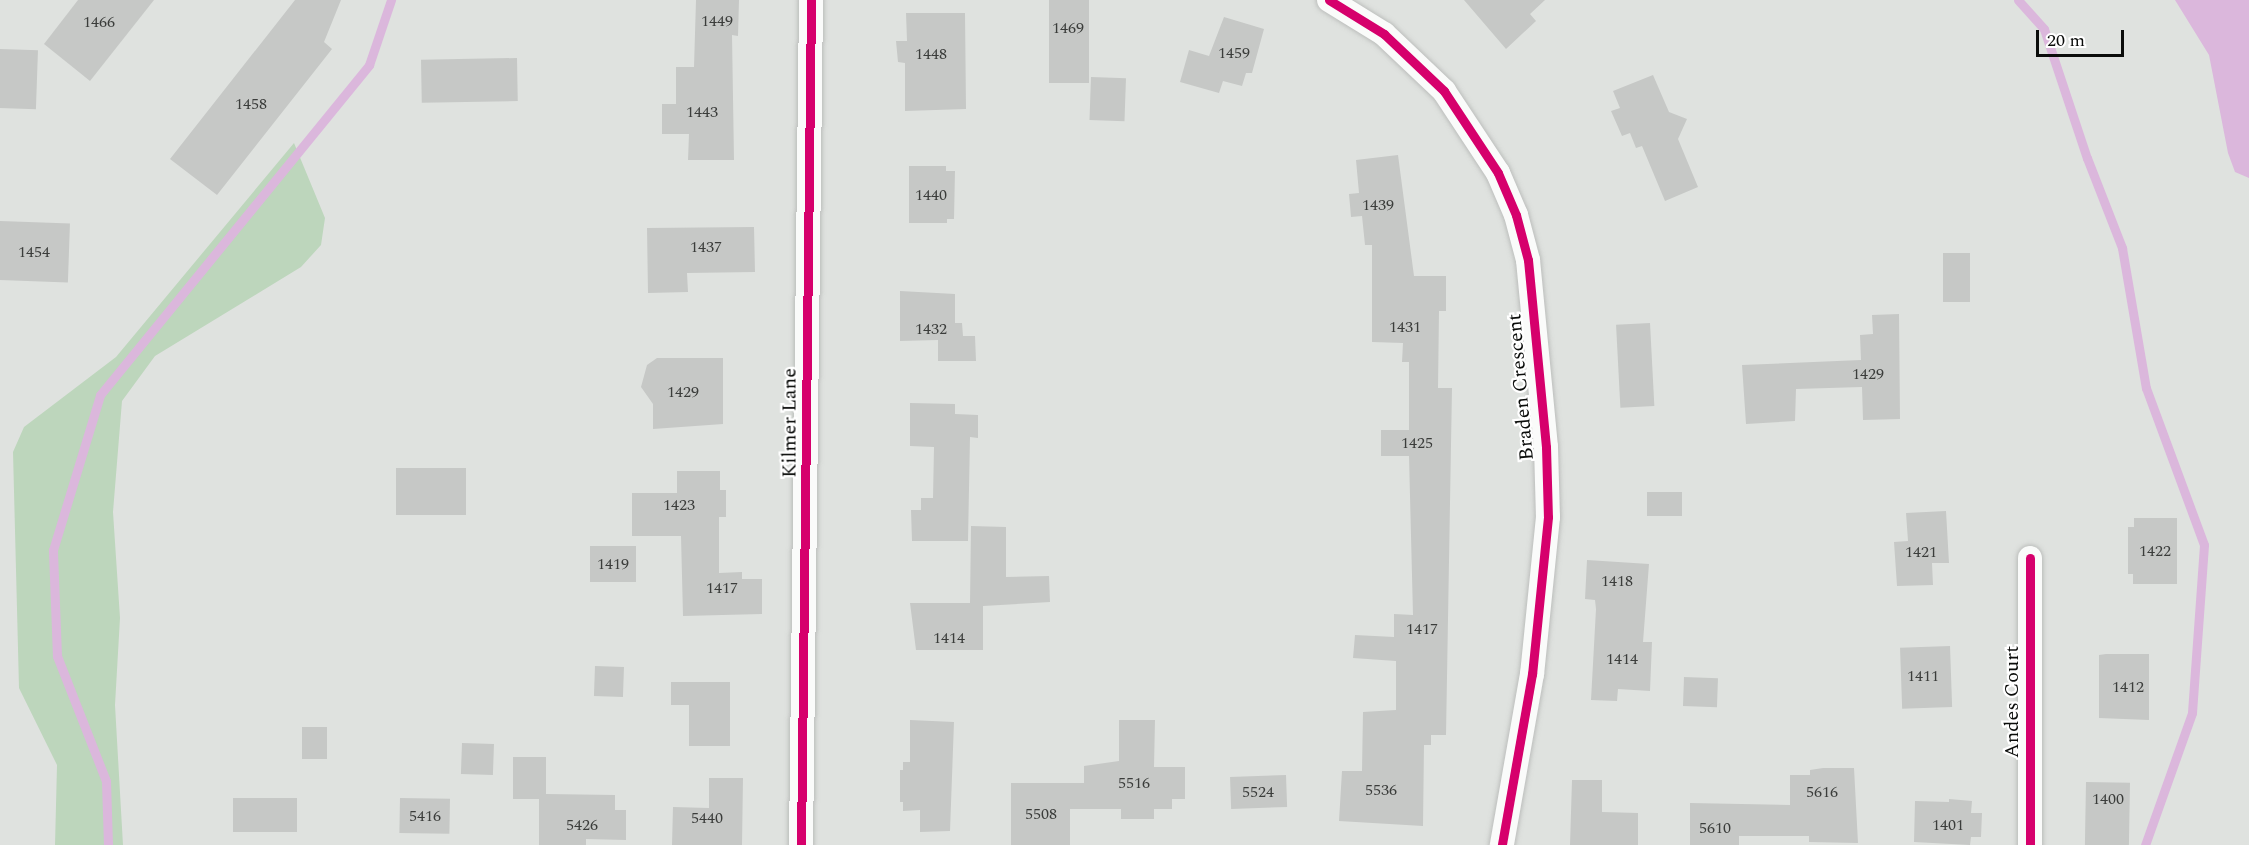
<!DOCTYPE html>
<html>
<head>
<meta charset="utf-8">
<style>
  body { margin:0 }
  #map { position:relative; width:2249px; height:845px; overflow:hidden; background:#dfe2df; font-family:Spectral,serif }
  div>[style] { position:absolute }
  .green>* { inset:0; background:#bdd6bc }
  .water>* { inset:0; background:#dbb7dc }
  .stream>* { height:9px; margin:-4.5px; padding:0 4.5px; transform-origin:4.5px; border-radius:4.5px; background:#dbb7dc }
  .building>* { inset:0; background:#c6c8c6; transform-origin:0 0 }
  .roads { filter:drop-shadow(0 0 2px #bcbebc) drop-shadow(0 0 2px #bcbebc) }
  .minor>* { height:24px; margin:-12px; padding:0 12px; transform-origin:12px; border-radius:12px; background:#fafbfa }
  .cycleway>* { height:9px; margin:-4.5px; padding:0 4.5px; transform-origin:4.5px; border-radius:4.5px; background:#d6006c }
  span { translate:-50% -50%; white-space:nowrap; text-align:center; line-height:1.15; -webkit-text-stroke:4.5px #fff; paint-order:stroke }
  .number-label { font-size:16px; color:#3b3d3b }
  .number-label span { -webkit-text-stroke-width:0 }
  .street-label { font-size:20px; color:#0a0c0a }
  .scale { position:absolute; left:2036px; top:30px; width:88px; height:27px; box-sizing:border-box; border:3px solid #0a0c0a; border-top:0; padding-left:8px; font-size:18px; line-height:21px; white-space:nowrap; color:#0a0c0a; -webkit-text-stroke:4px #fff; paint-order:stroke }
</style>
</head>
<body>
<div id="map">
  <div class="green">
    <i style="clip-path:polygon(294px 143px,325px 218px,321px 245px,301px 267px,155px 356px,122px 401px,113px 512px,120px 618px,115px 705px,123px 845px,55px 845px,57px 765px,19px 688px,13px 452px,24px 427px,116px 357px)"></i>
  </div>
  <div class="water">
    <i style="clip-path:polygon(2175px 0,2249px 0,2249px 178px,2235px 172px,2228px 153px,2209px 55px)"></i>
  </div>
  <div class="stream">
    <i style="left:2018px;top:0;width:39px;rotate:48deg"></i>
    <i style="left:2044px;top:29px;width:136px;rotate:71.6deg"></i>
    <i style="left:2087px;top:158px;width:97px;rotate:68.7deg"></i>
    <i style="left:2122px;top:248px;width:142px;rotate:80.3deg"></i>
    <i style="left:2146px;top:388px;width:167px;rotate:69.7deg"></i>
    <i style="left:2204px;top:545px;width:168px;rotate:94.1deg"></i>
    <i style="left:2192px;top:713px;width:140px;rotate:109.6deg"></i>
    <i style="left:108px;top:845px;width:64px;rotate:-91.8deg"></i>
    <i style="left:106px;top:781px;width:134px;rotate:-111.4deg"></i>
    <i style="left:57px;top:656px;width:106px;rotate:-92.2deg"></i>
    <i style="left:53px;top:550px;width:162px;rotate:-73.1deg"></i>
    <i style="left:100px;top:395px;width:426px;rotate:-50.8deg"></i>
    <i style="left:369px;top:65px;width:69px;rotate:-71.3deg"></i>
  </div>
  <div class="building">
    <i style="clip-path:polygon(78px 0,154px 0,90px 81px,44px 44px)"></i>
    <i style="clip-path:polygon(295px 0,341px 0,324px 42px,332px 49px,217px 195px,170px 159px)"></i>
    <i style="clip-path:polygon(696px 0,739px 0,738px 36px,732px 35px,734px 160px,688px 160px,689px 134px,662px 134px,662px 104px,676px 104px,676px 67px,694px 67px)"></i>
    <i style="left:1049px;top:0;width:40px;height:83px"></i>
    <i style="clip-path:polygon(1464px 0,1545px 0,1530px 14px,1536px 21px,1506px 49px)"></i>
    <i style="clip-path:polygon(906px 13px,965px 13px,966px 109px,905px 111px,905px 63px,898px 62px,896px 41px,907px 41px)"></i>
    <i style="clip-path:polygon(1224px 17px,1264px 29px,1252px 73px,1246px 73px,1242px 86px,1223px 81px,1219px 93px,1180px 82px,1189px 50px,1209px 56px)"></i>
    <i style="left:0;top:49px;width:38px;height:59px;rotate:2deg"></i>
    <i style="left:517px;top:58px;width:43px;height:96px;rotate:89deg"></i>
    <i style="clip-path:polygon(1653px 75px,1669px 112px,1687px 119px,1678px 139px,1698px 187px,1665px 201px,1642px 146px,1636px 148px,1630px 133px,1622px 136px,1611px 111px,1620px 108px,1613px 91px)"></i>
    <i style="left:1091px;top:77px;width:35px;height:43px;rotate:2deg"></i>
    <i style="clip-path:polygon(1398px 155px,1414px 276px,1446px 276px,1446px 311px,1439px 311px,1438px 388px,1452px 388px,1446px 735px,1431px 735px,1431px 745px,1424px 745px,1423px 826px,1339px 821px,1342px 771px,1362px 771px,1363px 712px,1396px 710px,1396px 661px,1353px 658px,1355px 635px,1394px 637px,1394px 614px,1413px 615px,1409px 456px,1381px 456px,1381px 430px,1409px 430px,1409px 362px,1402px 362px,1403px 343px,1372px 342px,1372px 245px,1365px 245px,1362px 216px,1351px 217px,1349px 194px,1359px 193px,1356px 160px)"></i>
    <i style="clip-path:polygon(909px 166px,946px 166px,946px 171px,955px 171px,954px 219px,947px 219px,947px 223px,909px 223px)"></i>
    <i style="left:0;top:221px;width:70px;height:59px;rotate:2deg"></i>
    <i style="clip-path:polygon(754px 227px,755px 272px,687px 273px,688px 292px,648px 293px,647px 228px)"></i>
    <i style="left:1943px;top:253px;width:27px;height:49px"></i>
    <i style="clip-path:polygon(900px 291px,955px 294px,955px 323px,962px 323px,963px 336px,975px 336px,976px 361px,938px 361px,938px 340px,900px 341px)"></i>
    <i style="clip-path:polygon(1899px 314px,1900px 419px,1863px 420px,1862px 387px,1796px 389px,1795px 421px,1746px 424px,1742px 365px,1861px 360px,1860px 335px,1873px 334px,1872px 315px)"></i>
    <i style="left:1650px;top:323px;width:83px;height:34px;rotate:87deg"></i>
    <i style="clip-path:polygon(657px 358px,723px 358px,723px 424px,653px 429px,653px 404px,641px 387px,647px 365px)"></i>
    <i style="clip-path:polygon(910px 403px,955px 404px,955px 414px,978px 415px,978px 438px,970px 437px,968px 541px,912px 541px,911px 510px,921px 510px,921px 498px,933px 498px,934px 447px,910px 446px)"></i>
    <i style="left:396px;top:468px;width:70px;height:47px"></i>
    <i style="clip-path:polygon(677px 471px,720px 471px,720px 490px,726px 490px,726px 517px,719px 517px,719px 573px,742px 572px,742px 579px,762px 579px,762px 614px,683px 616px,681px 536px,632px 536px,632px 493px,677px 493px)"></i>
    <i style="left:1647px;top:492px;width:35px;height:24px"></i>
    <i style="clip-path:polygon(1946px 511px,1949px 563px,1932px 563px,1933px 585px,1897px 586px,1894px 542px,1908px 541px,1906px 513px)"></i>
    <i style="clip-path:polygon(2134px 518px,2177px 518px,2177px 584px,2133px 584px,2133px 574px,2128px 574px,2128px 527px,2134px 527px)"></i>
    <i style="clip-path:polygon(971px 526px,1006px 527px,1006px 577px,1049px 576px,1050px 602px,983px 606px,983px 650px,916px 650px,910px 603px,970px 603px)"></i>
    <i style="left:590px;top:546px;width:46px;height:36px"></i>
    <i style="clip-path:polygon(1587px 560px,1649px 564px,1643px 642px,1652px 642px,1650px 691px,1618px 689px,1617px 701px,1591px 700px,1596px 609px,1595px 600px,1585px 599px)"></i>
    <i style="left:1950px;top:646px;width:61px;height:50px;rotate:88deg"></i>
    <i style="clip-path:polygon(2106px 654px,2149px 654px,2149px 720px,2099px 718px,2099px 655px)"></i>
    <i style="left:595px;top:666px;width:29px;height:30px;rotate:2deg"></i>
    <i style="left:1684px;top:677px;width:34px;height:29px;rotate:2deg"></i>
    <i style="clip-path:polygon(671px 682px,730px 682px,730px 746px,689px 746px,689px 705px,671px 705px)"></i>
    <i style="clip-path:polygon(910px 720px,954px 722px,950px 831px,920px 832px,920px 810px,903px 811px,903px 802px,900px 802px,900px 770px,903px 770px,903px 762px,910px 762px)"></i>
    <i style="clip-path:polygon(1119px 720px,1155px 720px,1154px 767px,1185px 767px,1185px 799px,1172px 799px,1172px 809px,1154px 809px,1154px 819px,1121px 819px,1121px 809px,1070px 809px,1070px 845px,1011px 845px,1011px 783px,1084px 783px,1084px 766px,1119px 761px)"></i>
    <i style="left:327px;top:727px;width:32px;height:25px;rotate:90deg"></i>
    <i style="left:462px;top:743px;width:32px;height:31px;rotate:2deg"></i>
    <i style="clip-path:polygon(513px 757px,546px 757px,546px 794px,615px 795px,615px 810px,626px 810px,626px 840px,586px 839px,586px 845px,539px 845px,539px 799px,513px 799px)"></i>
    <i style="clip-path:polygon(1854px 768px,1858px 843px,1809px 842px,1809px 836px,1739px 836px,1739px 845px,1690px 845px,1690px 803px,1790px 805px,1790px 775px,1810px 775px,1810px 770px,1823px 768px)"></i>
    <i style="left:1286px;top:775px;width:32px;height:56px;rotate:88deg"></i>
    <i style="clip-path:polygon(709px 778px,743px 778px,742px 845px,672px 845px,673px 807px,709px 808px)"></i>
    <i style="clip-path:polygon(1572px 780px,1602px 780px,1602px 812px,1638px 813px,1638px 845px,1570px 845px)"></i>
    <i style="left:2086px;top:782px;width:44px;height:63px;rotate:1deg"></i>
    <i style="left:233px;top:798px;width:64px;height:34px"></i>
    <i style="left:400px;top:798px;width:50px;height:35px;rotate:1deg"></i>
    <i style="clip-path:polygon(1949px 799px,1972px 801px,1971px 813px,1982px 813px,1981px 837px,1971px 837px,1970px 845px,1914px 842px,1915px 801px,1949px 802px)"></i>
  </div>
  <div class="roads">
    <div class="minor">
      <i style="left:1329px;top:0;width:65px;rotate:31.7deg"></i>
      <i style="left:1384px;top:34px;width:83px;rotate:43.5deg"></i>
      <i style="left:1444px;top:91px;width:98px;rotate:56.6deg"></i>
      <i style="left:1498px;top:173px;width:46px;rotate:66.8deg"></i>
      <i style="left:1516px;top:215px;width:47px;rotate:75.1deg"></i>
      <i style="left:1528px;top:260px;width:188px;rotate:84.5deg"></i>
      <i style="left:1546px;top:447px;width:70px;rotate:88.4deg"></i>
      <i style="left:1548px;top:517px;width:158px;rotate:95.8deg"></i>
      <i style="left:1532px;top:674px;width:174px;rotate:100deg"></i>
      <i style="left:2030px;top:558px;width:287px;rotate:90deg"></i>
      <i style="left:801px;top:845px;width:845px;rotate:-89.32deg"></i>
    </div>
  </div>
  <div class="cycleway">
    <i style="left:1329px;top:0;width:65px;rotate:31.7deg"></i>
    <i style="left:1384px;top:34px;width:83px;rotate:43.5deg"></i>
    <i style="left:1444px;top:91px;width:98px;rotate:56.6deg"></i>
    <i style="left:1498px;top:173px;width:46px;rotate:66.8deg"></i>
    <i style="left:1516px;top:215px;width:47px;rotate:75.1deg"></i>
    <i style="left:1528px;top:260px;width:188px;rotate:84.5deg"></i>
    <i style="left:1546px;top:447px;width:70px;rotate:88.4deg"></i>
    <i style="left:1548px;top:517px;width:158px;rotate:95.8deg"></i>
    <i style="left:1532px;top:674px;width:174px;rotate:100deg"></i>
    <i style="left:2030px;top:558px;width:287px;rotate:90deg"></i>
    <i style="left:801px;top:845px;width:845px;rotate:-89.32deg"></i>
  </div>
  <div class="number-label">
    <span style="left:717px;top:21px">1449</span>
    <span style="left:99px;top:22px">1466</span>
    <span style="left:1068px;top:28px">1469</span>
    <span style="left:1234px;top:53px">1459</span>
    <span style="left:931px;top:54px">1448</span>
    <span style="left:251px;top:104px">1458</span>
    <span style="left:702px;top:112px">1443</span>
    <span style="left:931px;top:195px">1440</span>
    <span style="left:1378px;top:205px">1439</span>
    <span style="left:706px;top:247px">1437</span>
    <span style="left:34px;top:252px">1454</span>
    <span style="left:1405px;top:327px">1431</span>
    <span style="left:931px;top:329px">1432</span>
    <span style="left:1868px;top:374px">1429</span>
    <span style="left:683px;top:392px">1429</span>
    <span style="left:1417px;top:443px">1425</span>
    <span style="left:679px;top:505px">1423</span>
    <span style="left:2155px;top:551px">1422</span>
    <span style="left:1921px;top:552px">1421</span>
    <span style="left:613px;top:564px">1419</span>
    <span style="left:1617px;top:581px">1418</span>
    <span style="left:722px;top:588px">1417</span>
    <span style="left:1422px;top:629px">1417</span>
    <span style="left:949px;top:638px">1414</span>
    <span style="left:1622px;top:659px">1414</span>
    <span style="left:1923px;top:676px">1411</span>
    <span style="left:2128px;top:687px">1412</span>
    <span style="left:1134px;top:783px">5516</span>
    <span style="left:1381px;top:790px">5536</span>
    <span style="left:1258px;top:792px">5524</span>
    <span style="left:1822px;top:792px">5616</span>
    <span style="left:2108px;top:799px">1400</span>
    <span style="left:1041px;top:814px">5508</span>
    <span style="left:425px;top:816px">5416</span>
    <span style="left:707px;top:818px">5440</span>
    <span style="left:582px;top:825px">5426</span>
    <span style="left:1948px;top:825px">1401</span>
    <span style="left:1715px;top:828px">5610</span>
  </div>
  <div class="street-label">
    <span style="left:1521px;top:387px;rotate:-95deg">Braden Crescent</span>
    <span style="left:790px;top:423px;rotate:-90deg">Kilmer Lane</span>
    <span style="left:2012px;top:702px;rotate:-90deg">Andes Court</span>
  </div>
  <div class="scale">20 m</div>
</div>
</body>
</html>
